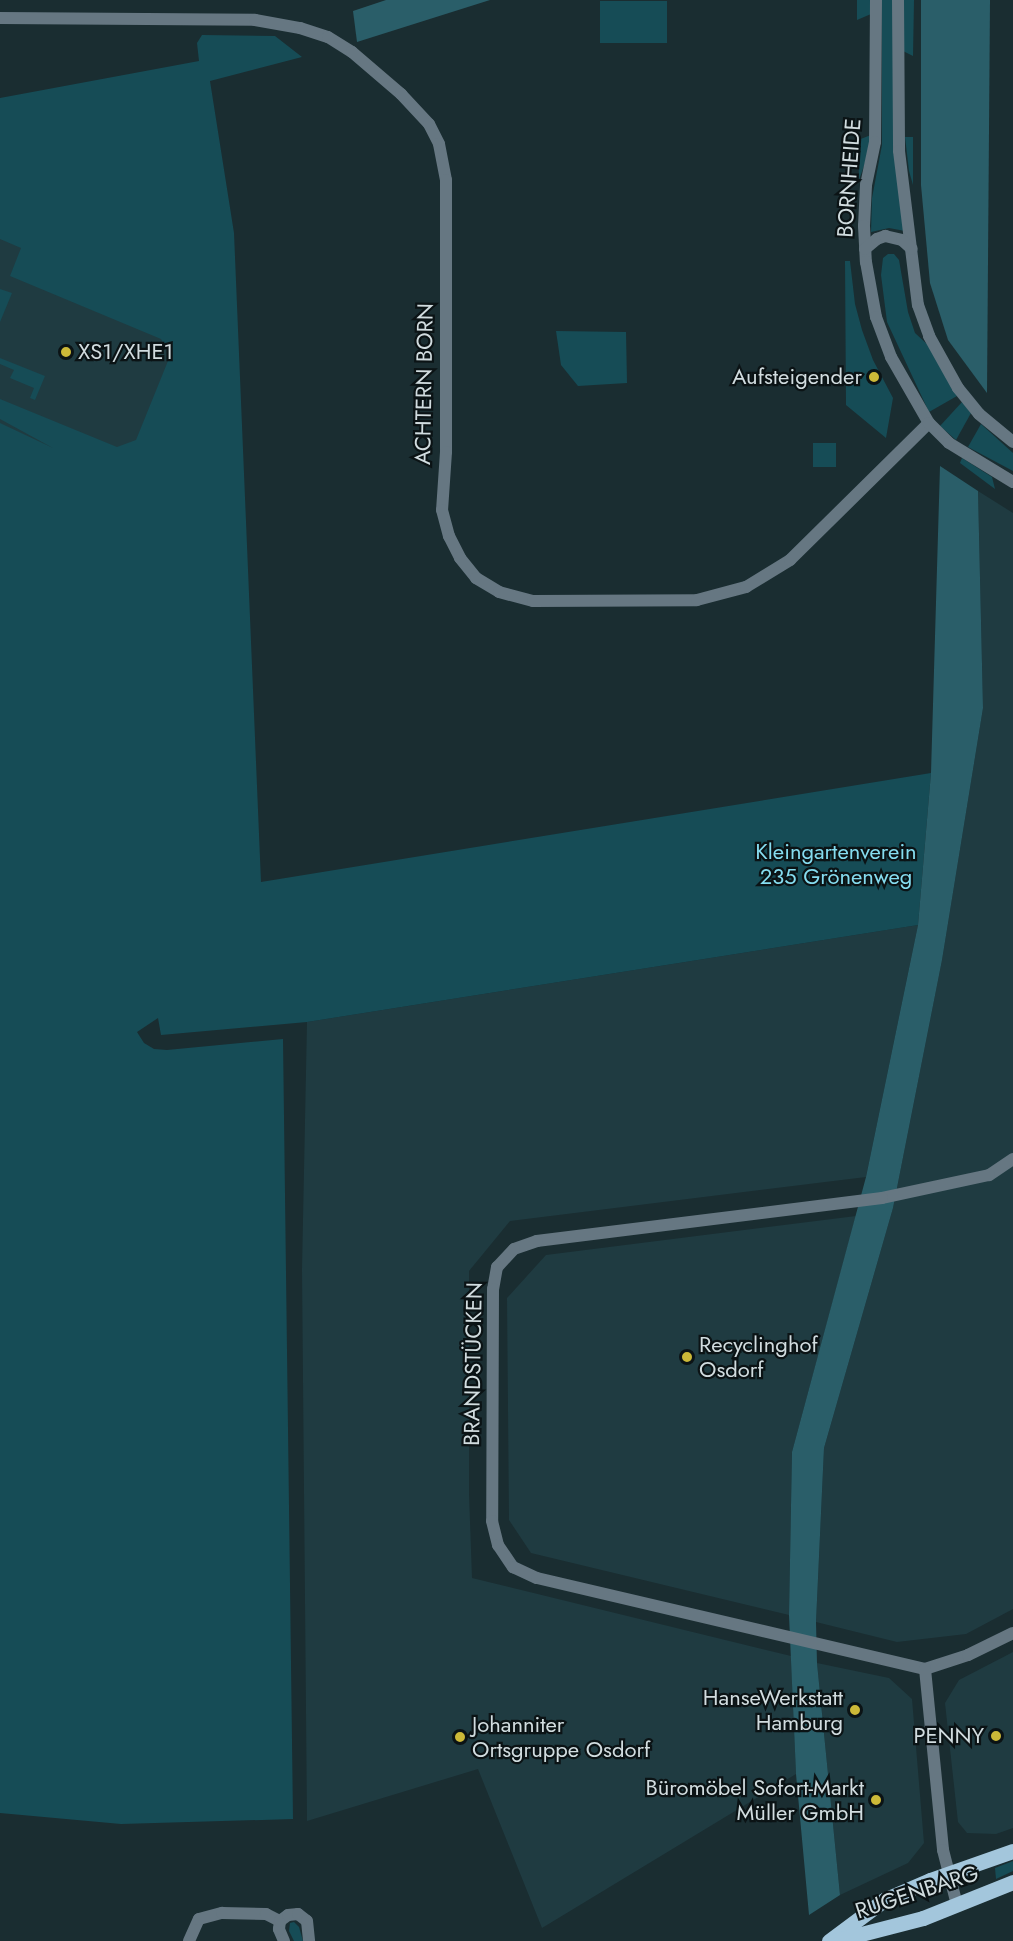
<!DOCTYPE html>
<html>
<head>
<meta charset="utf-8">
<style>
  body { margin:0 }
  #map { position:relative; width:1013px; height:1941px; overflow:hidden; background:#1a2d31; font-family:Jost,sans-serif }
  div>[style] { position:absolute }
  .built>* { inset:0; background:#1f3b41 }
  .green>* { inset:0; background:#164c56; transform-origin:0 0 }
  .forest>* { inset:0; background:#2a5e69 }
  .minor>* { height:12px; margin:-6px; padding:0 6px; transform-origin:6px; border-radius:6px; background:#667782 }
  .tertiary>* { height:12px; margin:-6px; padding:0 6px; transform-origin:6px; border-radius:6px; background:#667782 }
  .primary>* { height:15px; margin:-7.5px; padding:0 7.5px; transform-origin:7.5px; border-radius:7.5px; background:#a3c6dc }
  .dots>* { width:16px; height:16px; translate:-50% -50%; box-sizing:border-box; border:3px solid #0b1315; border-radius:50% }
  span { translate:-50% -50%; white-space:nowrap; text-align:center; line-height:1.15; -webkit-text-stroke:4.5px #0b1315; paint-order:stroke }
  .street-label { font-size:22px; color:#d1dcdf }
  .poi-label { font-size:22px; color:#d1dcdf }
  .left { translate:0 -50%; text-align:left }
  .right { translate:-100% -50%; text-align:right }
  .park-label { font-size:22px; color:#85dcef }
</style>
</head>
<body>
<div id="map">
  <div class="built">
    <i style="clip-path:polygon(0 220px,216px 307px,144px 485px,0 427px)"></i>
    <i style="clip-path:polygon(978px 491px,1013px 513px,1013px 1609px,966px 1634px,897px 1642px,816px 1622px,824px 1448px,893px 1208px,942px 960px,983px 708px)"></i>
    <i style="clip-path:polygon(918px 925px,866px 1177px,510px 1221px,469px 1271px,469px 1493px,472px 1578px,791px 1656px,796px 1774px,542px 1928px,478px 1769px,307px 1821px,302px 1269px,307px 1022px)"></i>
    <i style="clip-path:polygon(856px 1216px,792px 1452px,789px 1615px,531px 1553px,509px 1520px,507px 1298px,546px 1255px)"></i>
    <i style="clip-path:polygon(1013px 1652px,1013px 1828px,996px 1834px,967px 1833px,958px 1822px,945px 1703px,959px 1680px)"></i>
    <i style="clip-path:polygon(817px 1663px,889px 1678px,912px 1699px,924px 1843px,908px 1863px,840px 1895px)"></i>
  </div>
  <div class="green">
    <i style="clip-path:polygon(857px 0,872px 0,871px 14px,857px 20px)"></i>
    <i style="clip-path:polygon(882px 0,894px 0,893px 148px,905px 231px,889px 228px,871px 232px,872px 198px,882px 145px)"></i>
    <i style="clip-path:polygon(903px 0,914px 0,913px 56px,903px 51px)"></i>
    <i style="left:600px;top:1px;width:67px;height:42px"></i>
    <i style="clip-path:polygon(202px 35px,275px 36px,302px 57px,210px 81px,234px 233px,261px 882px,931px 773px,918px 925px,307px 1022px,161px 1035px,158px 1018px,137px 1032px,144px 1043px,154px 1049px,167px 1050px,283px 1039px,293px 1819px,121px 1824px,0 1813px,0 423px,53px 448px,0 419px,0 399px,117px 447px,136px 440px,170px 356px,161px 339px,10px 276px,21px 248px,0 239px,0 98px,199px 61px,197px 43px)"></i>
    <i style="clip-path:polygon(871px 135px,865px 163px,859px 180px,858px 140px)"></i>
    <i style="clip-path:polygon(905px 137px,913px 137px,913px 185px,909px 171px)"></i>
    <i style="clip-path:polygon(888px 254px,894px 254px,899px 260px,908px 312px,915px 333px,928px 345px,957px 396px,929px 412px,887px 322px,881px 275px,883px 258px)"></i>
    <i style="clip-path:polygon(845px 261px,850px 261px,855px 304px,862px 330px,873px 360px,893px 398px,886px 438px,846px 405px)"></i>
    <i style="clip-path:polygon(0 289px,12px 293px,0 322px)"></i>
    <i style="clip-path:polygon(556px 331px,626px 332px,627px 383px,578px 386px,561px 365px)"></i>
    <i style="clip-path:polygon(0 358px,45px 376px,35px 400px,30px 398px,34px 388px,10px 378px,14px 370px,0 364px)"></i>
    <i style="clip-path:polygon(962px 402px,971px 413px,956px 440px,940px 426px)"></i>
    <i style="clip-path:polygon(981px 424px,1013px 453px,1013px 471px,968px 447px)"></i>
    <i style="left:813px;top:443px;width:23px;height:24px"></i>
    <i style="clip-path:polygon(962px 458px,992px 477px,995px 489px,960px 463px)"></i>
    <i style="clip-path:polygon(1013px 1861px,1013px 1871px,996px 1879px,995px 1868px)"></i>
    <i style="clip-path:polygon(294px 1922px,299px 1927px,303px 1941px,294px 1941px,289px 1931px,290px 1923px)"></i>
  </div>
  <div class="forest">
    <i style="clip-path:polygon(386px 0,490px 0,357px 42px,353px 11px)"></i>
    <i style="clip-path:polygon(921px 0,990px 0,987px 393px,948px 340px,930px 283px,921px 185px)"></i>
    <i style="clip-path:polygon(940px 466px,978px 491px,983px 708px,942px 960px,893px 1208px,824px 1448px,816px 1622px,817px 1663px,840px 1895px,809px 1915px,796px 1774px,789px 1615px,792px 1452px,866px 1177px,918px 925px,931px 773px)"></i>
  </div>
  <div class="minor">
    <i style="left:0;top:18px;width:255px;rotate:0.4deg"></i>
    <i style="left:255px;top:20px;width:46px;rotate:10.1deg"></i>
    <i style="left:300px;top:28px;width:29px;rotate:18deg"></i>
    <i style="left:328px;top:37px;width:28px;rotate:32deg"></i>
    <i style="left:352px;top:52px;width:65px;rotate:40.6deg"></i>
    <i style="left:401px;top:94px;width:41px;rotate:47deg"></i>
    <i style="left:429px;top:124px;width:22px;rotate:63deg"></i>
    <i style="left:439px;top:144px;width:37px;rotate:79deg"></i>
    <i style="left:446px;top:180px;width:272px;rotate:90deg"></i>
    <i style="left:446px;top:452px;width:58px;rotate:93.9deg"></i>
    <i style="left:442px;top:510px;width:27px;rotate:75deg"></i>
    <i style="left:449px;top:536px;width:25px;rotate:63deg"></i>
    <i style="left:460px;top:558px;width:26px;rotate:51deg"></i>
    <i style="left:476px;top:578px;width:27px;rotate:31deg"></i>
    <i style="left:499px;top:592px;width:35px;rotate:15deg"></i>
    <i style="left:533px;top:601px;width:164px;rotate:-0.3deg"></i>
    <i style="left:697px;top:600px;width:51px;rotate:-14.9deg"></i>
    <i style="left:746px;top:587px;width:52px;rotate:-31.5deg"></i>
    <i style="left:790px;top:560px;width:195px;rotate:-44.6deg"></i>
    <i style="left:1013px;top:1159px;width:29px;rotate:146deg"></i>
    <i style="left:989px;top:1175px;width:109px;rotate:167.9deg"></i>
    <i style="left:882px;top:1198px;width:348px;rotate:172.9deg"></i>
    <i style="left:537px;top:1241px;width:24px;rotate:161deg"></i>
    <i style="left:514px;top:1249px;width:25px;rotate:133deg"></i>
    <i style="left:497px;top:1267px;width:22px;rotate:100deg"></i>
    <i style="left:493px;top:1289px;width:232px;rotate:90.2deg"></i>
    <i style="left:492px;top:1521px;width:25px;rotate:76deg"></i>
    <i style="left:498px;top:1545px;width:27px;rotate:56deg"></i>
    <i style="left:513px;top:1567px;width:26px;rotate:25deg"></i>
    <i style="left:537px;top:1578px;width:399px;rotate:13.2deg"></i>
    <i style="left:925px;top:1669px;width:45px;rotate:-18deg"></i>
    <i style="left:968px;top:1655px;width:50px;rotate:-26.1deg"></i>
    <i style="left:925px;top:1669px;width:182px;rotate:84.3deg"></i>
    <i style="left:943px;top:1850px;width:57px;rotate:75.7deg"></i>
    <i style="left:189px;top:1941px;width:24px;rotate:-66deg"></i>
    <i style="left:199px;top:1919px;width:24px;rotate:-15deg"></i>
    <i style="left:222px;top:1913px;width:44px;rotate:1.3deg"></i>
    <i style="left:266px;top:1914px;width:16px;rotate:27deg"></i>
    <i style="left:284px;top:1941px;width:13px;rotate:-113deg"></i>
    <i style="left:279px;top:1929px;width:8px;rotate:-83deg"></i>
    <i style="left:280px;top:1921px;width:10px;rotate:-37deg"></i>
    <i style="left:288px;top:1915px;width:10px;rotate:-6deg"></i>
    <i style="left:298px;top:1914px;width:11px;rotate:38deg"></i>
    <i style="left:307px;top:1921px;width:20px;rotate:84deg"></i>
  </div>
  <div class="tertiary">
    <i style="left:876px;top:0;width:142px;rotate:90.4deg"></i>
    <i style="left:875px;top:142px;width:44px;rotate:101.8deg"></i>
    <i style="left:866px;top:185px;width:41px;rotate:92.8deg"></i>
    <i style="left:864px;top:226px;width:36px;rotate:87deg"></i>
    <i style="left:866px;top:262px;width:56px;rotate:79.7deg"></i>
    <i style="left:876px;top:317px;width:43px;rotate:69.4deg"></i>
    <i style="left:891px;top:357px;width:76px;rotate:60.1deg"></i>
    <i style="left:929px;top:423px;width:28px;rotate:45deg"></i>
    <i style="left:949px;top:443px;width:75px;rotate:31.4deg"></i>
    <i style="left:898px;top:0;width:151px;rotate:89.6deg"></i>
    <i style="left:899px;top:151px;width:155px;rotate:83deg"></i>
    <i style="left:918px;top:305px;width:33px;rotate:70deg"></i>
    <i style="left:929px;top:336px;width:60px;rotate:60.9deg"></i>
    <i style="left:958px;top:388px;width:33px;rotate:51deg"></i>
    <i style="left:979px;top:414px;width:44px;rotate:39.5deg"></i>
    <i style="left:865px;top:249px;width:16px;rotate:-40deg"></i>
    <i style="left:877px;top:239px;width:9px;rotate:-21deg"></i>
    <i style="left:885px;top:236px;width:17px;rotate:13deg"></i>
    <i style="left:902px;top:240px;width:13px;rotate:42deg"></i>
  </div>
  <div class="primary">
    <i style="left:829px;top:1941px;width:69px;rotate:-36.7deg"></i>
    <i style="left:884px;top:1900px;width:50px;rotate:-23.5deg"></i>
    <i style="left:930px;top:1880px;width:88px;rotate:-19.3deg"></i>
    <i style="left:834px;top:1941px;width:92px;rotate:-14.5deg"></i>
    <i style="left:923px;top:1918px;width:97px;rotate:-21.8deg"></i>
  </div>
  <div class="dots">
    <i style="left:66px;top:352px;background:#ccb938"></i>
    <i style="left:874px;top:377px;background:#ccb938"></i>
    <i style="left:687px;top:1357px;background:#ccb938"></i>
    <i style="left:855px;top:1710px;background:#ccb938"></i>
    <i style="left:996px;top:1736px;background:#ccb938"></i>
    <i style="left:460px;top:1737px;background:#ccb938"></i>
    <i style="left:876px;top:1800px;background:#ccb938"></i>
  </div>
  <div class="street-label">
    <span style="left:849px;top:178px;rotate:-86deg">BORNHEIDE</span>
    <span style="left:424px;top:384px;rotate:-89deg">ACHTERN BORN</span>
    <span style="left:473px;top:1364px;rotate:-89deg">BRANDSTÜCKEN</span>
    <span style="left:917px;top:1892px;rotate:-18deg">RUGENBARG</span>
  </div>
  <div class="poi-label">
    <span class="left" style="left:78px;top:352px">XS1/XHE1</span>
    <span class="right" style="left:862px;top:377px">Aufsteigender</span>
    <span class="left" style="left:699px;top:1357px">Recyclinghof<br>Osdorf</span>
    <span class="right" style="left:843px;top:1710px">HanseWerkstatt<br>Hamburg</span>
    <span class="left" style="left:472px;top:1737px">Johanniter<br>Ortsgruppe Osdorf</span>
    <span class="right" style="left:984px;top:1736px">PENNY</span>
    <span class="right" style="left:864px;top:1800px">Büromöbel Sofort-Markt<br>Müller GmbH</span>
  </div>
  <div class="park-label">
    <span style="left:836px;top:864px">Kleingartenverein<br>235 Grönenweg</span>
  </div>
</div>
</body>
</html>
